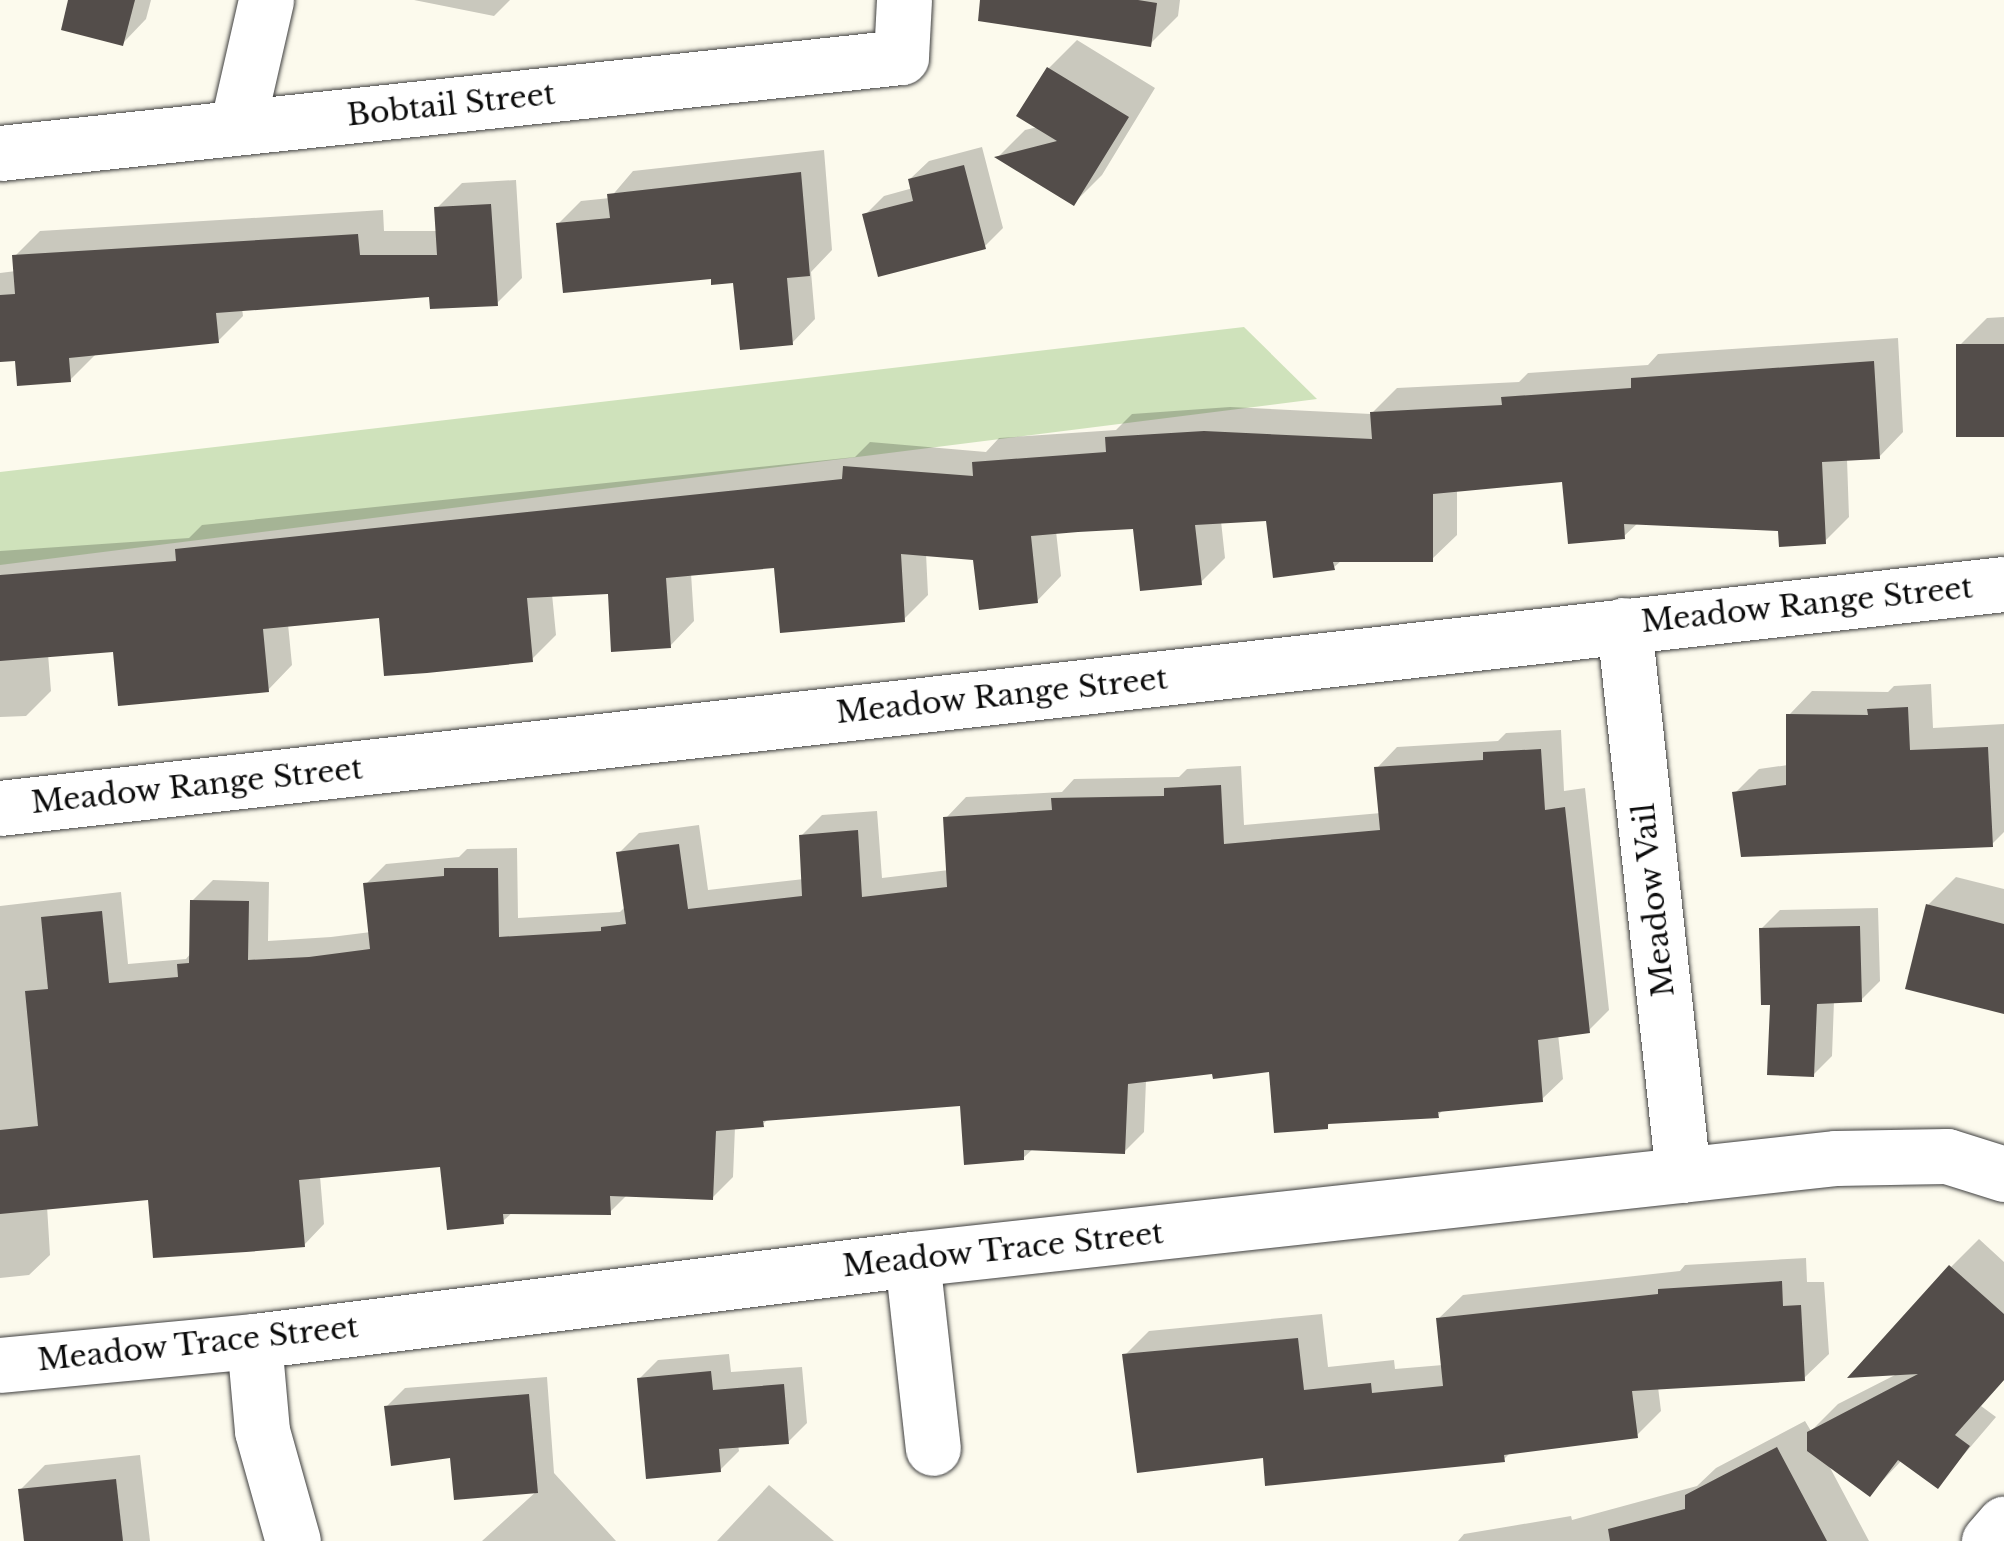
<!DOCTYPE html>
<html>
<head>
<meta charset="utf-8">
<style>
  body { margin:0 }
  #map { position:relative; width:2004px; height:1541px; overflow:hidden; background:#fcfaed; font-family:"Libre Baskerville",serif }
  div>[style] { position:absolute }
  .green>* { inset:0; background:#cfe2bb }
  .shadow>* { inset:0; background:#0003 }
  .building>* { inset:0; background:#534d4a; transform-origin:0 0 }
  .roads { filter:drop-shadow(0 0 2px #3f3f3f) drop-shadow(0 0 2px #3f3f3f) }
  .minor>* { height:55px; margin:-27.5px; padding:0 27.5px; transform-origin:27.5px; border-radius:27.5px; background:#fff }
  span { translate:-50% -50%; white-space:nowrap; text-align:center; line-height:1.15; -webkit-text-stroke:10px #fff; paint-order:stroke }
  .street-label { font-size:30px; color:#0c0c0c }
</style>
</head>
<body>
<div id="map">
  <div class="green">
    <i style="clip-path:polygon(1244px 327px,1317px 399px,0 565px,0 472px)"></i>
  </div>
  <div class="shadow">
    <i style="clip-path:polygon(71px 0,151px 0,146px 19px,123px 43px)"></i>
    <i style="clip-path:polygon(414px 0,510px 0,494px 16px)"></i>
    <i style="clip-path:polygon(1047px 0,1180px 0,1178px 16px,1150px 44px)"></i>
    <i style="clip-path:polygon(1077px 40px,1155px 88px,1102px 175px,1074px 203px,998px 157px,1025px 130px,1038px 127px,1049px 68px)"></i>
    <i style="clip-path:polygon(982px 147px,1003px 228px,984px 247px,865px 215px,884px 196px,913px 188px,910px 179px,929px 161px)"></i>
    <i style="clip-path:polygon(824px 150px,832px 250px,811px 272px,815px 319px,792px 343px,736px 280px,558px 224px,581px 201px,610px 198px,633px 171px)"></i>
    <i style="clip-path:polygon(516px 180px,522px 278px,496px 304px,431px 294px,242px 308px,243px 316px,218px 341px,95px 355px,70px 380px,17px 359px,0 360px,0 273px,16px 271px,15px 256px,40px 231px,383px 210px,384px 231px,438px 231px,437px 208px,462px 183px)"></i>
    <i style="clip-path:polygon(2004px 317px,2004px 434px,1959px 346px,1987px 318px)"></i>
    <i style="clip-path:polygon(1898px 338px,1903px 432px,1879px 457px,1847px 459px,1849px 517px,1825px 541px,1781px 528px,1638px 523px,1624px 536px,1564px 479px,1457px 489px,1457px 535px,1432px 559px,1342px 560px,1333px 568px,1269px 518px,1221px 521px,1225px 558px,1201px 582px,1135px 527px,1056px 531px,1061px 576px,1037px 601px,975px 557px,926px 553px,928px 595px,904px 619px,776px 565px,691px 573px,694px 621px,670px 646px,610px 591px,552px 594px,556px 635px,532px 659px,381px 616px,288px 624px,292px 665px,268px 690px,116px 649px,48px 654px,51px 691px,26px 716px,0 717px,0 551px,189px 538px,202px 525px,855px 457px,870px 442px,986px 452px,999px 438px,1116px 430px,1132px 414px,1230px 407px,1371px 414px,1397px 388px,1519px 382px,1528px 373px,1648px 365px,1658px 354px)"></i>
    <i style="clip-path:polygon(1931px 684px,1933px 728px,2004px 724px,2004px 832px,1992px 844px,1735px 793px,1759px 769px,1788px 765px,1789px 715px,1812px 691px,1888px 692px,1894px 686px)"></i>
    <i style="clip-path:polygon(1561px 730px,1564px 791px,1585px 788px,1609px 1010px,1588px 1031px,1558px 1034px,1563px 1079px,1542px 1099px,1444px 1109px,1438px 1115px,1332px 1121px,1327px 1126px,1271px 1070px,1215px 1071px,1146px 1080px,1144px 1132px,1124px 1152px,1034px 1148px,1023px 1158px,962px 1103px,769px 1118px,763px 1124px,735px 1127px,733px 1177px,712px 1198px,628px 1194px,610px 1212px,513px 1212px,503px 1221px,442px 1164px,320px 1176px,324px 1224px,304px 1245px,150px 1198px,47px 1206px,50px 1255px,29px 1275px,0 1278px,0 906px,121px 892px,128px 964px,186px 959px,191px 953px,192px 901px,213px 880px,269px 882px,268px 941px,331px 937px,371px 932px,366px 884px,386px 864px,459px 857px,467px 849px,517px 848px,518px 918px,620px 912px,624px 908px,619px 853px,639px 833px,699px 825px,708px 890px,804px 879px,801px 836px,822px 815px,877px 811px,882px 878px,949px 870px,946px 818px,966px 797px,1062px 792px,1074px 779px,1179px 777px,1187px 769px,1241px 766px,1244px 825px,1381px 813px,1377px 768px,1397px 747px,1498px 741px,1506px 733px)"></i>
    <i style="clip-path:polygon(1956px 877px,2004px 889px,2004px 1011px,1928px 905px)"></i>
    <i style="clip-path:polygon(1878px 908px,1880px 981px,1861px 1000px,1834px 1001px,1832px 1056px,1813px 1075px,1773px 1002px,1761px 929px,1780px 910px)"></i>
    <i style="clip-path:polygon(1979px 1239px,2004px 1262px,2004px 1380px,1981px 1406px,1996px 1417px,1937px 1486px,1902px 1460px,1870px 1494px,1827px 1462px,1869px 1541px,1458px 1541px,1464px 1534px,1571px 1516px,1572px 1520px,1697px 1486px,1716px 1468px,1805px 1421px,1811px 1431px,1838px 1404px,1899px 1373px,1951px 1267px)"></i>
    <i style="clip-path:polygon(1806px 1258px,1807px 1282px,1824px 1282px,1829px 1354px,1804px 1378px,1658px 1387px,1661px 1411px,1637px 1435px,1511px 1452px,1504px 1459px,1265px 1455px,1125px 1355px,1149px 1331px,1322px 1314px,1328px 1367px,1394px 1360px,1395px 1369px,1443px 1365px,1438px 1319px,1463px 1295px,1680px 1271px,1685px 1265px)"></i>
    <i style="clip-path:polygon(729px 1354px,731px 1372px,802px 1367px,807px 1423px,788px 1442px,738px 1445px,739px 1451px,720px 1470px,639px 1379px,658px 1360px)"></i>
    <i style="clip-path:polygon(547px 1377px,554px 1473px,616px 1541px,482px 1541px,538px 1490px,456px 1497px,452px 1455px,386px 1407px,405px 1388px)"></i>
    <i style="clip-path:polygon(140px 1455px,150px 1541px,26px 1541px,20px 1490px,45px 1465px)"></i>
    <i style="clip-path:polygon(769px 1485px,834px 1541px,717px 1541px)"></i>
  </div>
  <div class="building">
    <i style="clip-path:polygon(68px 0,135px 0,123px 46px,61px 30px)"></i>
    <i style="clip-path:polygon(980px 0,1138px 0,1157px 3px,1151px 47px,978px 21px)"></i>
    <i style="clip-path:polygon(1047px 67px,1129px 117px,1074px 206px,994px 157px,1057px 141px,1016px 116px)"></i>
    <i style="clip-path:polygon(964px 165px,986px 249px,878px 277px,862px 214px,913px 201px,908px 179px)"></i>
    <i style="clip-path:polygon(801px 172px,810px 276px,787px 278px,793px 345px,740px 350px,733px 283px,711px 285px,711px 279px,563px 293px,556px 223px,610px 218px,607px 194px)"></i>
    <i style="clip-path:polygon(491px 204px,498px 306px,430px 309px,429px 297px,216px 313px,219px 343px,69px 358px,71px 382px,17px 386px,15px 361px,0 362px,0 295px,15px 294px,12px 255px,358px 234px,360px 255px,437px 255px,434px 207px)"></i>
    <i style="left:2004px;top:344px;width:93px;height:48px;rotate:90deg"></i>
    <i style="clip-path:polygon(1874px 361px,1880px 459px,1822px 462px,1826px 544px,1779px 547px,1778px 531px,1624px 524px,1625px 539px,1568px 544px,1562px 482px,1433px 494px,1433px 562px,1333px 562px,1335px 570px,1273px 578px,1266px 521px,1195px 525px,1202px 585px,1140px 591px,1133px 529px,1078px 532px,1031px 536px,1038px 603px,979px 610px,973px 560px,901px 554px,905px 622px,780px 633px,774px 568px,666px 578px,671px 648px,611px 652px,608px 594px,527px 598px,533px 662px,427px 673px,384px 676px,379px 618px,263px 629px,269px 692px,118px 706px,113px 652px,0 661px,0 575px,176px 561px,175px 549px,842px 479px,843px 466px,973px 476px,972px 462px,1106px 452px,1105px 437px,1204px 431px,1372px 439px,1370px 412px,1502px 405px,1501px 397px,1631px 388px,1631px 378px)"></i>
    <i style="clip-path:polygon(1908px 707px,1910px 750px,1988px 747px,1993px 847px,1741px 857px,1732px 792px,1786px 785px,1786px 714px,1868px 715px,1867px 709px)"></i>
    <i style="clip-path:polygon(1541px 749px,1545px 810px,1565px 807px,1590px 1033px,1538px 1040px,1543px 1102px,1438px 1112px,1439px 1118px,1328px 1124px,1328px 1129px,1274px 1133px,1269px 1072px,1213px 1079px,1212px 1074px,1128px 1084px,1125px 1154px,1024px 1150px,1024px 1160px,964px 1165px,960px 1106px,763px 1121px,764px 1127px,716px 1131px,713px 1200px,610px 1196px,611px 1215px,503px 1214px,504px 1224px,447px 1230px,440px 1167px,299px 1180px,305px 1247px,246px 1252px,153px 1258px,148px 1200px,0 1214px,0 1130px,38px 1126px,25px 991px,48px 989px,41px 917px,102px 911px,109px 983px,178px 977px,177px 964px,189px 963px,190px 900px,249px 901px,248px 960px,309px 957px,370px 949px,363px 883px,444px 876px,444px 868px,498px 868px,499px 937px,601px 931px,601px 927px,626px 924px,616px 852px,679px 844px,688px 909px,802px 896px,799px 835px,858px 830px,862px 897px,947px 887px,943px 817px,1052px 810px,1051px 798px,1164px 796px,1164px 788px,1221px 785px,1224px 844px,1380px 830px,1374px 767px,1483px 760px,1483px 752px)"></i>
    <i style="clip-path:polygon(1926px 904px,2004px 924px,2004px 1014px,1905px 989px)"></i>
    <i style="clip-path:polygon(1860px 926px,1862px 1002px,1817px 1004px,1814px 1077px,1767px 1075px,1770px 1005px,1761px 1005px,1759px 928px)"></i>
    <i style="clip-path:polygon(1949px 1265px,2004px 1314px,2004px 1380px,1955px 1435px,1970px 1446px,1938px 1489px,1898px 1460px,1870px 1497px,1807px 1451px,1807px 1432px,1918px 1374px,1847px 1378px)"></i>
    <i style="clip-path:polygon(1782px 1281px,1783px 1306px,1801px 1305px,1805px 1381px,1632px 1391px,1638px 1438px,1504px 1455px,1505px 1462px,1265px 1486px,1263px 1458px,1137px 1473px,1122px 1354px,1298px 1338px,1304px 1390px,1371px 1383px,1372px 1393px,1443px 1386px,1436px 1318px,1658px 1294px,1658px 1289px)"></i>
    <i style="clip-path:polygon(711px 1371px,713px 1390px,784px 1384px,789px 1444px,719px 1449px,721px 1472px,646px 1479px,637px 1378px)"></i>
    <i style="clip-path:polygon(529px 1394px,538px 1493px,454px 1500px,450px 1458px,391px 1466px,384px 1406px)"></i>
    <i style="clip-path:polygon(1777px 1447px,1827px 1541px,1610px 1541px,1608px 1529px,1685px 1509px,1685px 1495px)"></i>
    <i style="clip-path:polygon(116px 1479px,123px 1541px,24px 1541px,18px 1489px)"></i>
  </div>
  <div class="roads">
    <div class="minor">
      <i style="left:237px;top:127px;width:130px;rotate:-77.1deg"></i>
      <i style="left:0;top:153px;width:906px;rotate:-6.08deg"></i>
      <i style="left:901px;top:57px;width:57px;rotate:-87deg"></i>
      <i style="left:1624px;top:625px;width:553px;rotate:83.88deg"></i>
      <i style="left:0;top:808px;width:2016px;rotate:-6.38deg"></i>
      <i style="left:912px;top:1259px;width:190px;rotate:83.7deg"></i>
      <i style="left:254px;top:1341px;width:90px;rotate:84.9deg"></i>
      <i style="left:262px;top:1431px;width:114px;rotate:74.3deg"></i>
      <i style="left:0;top:1365px;width:255px;rotate:-5.4deg"></i>
      <i style="left:254px;top:1341px;width:663px;rotate:-7.1deg"></i>
      <i style="left:912px;top:1259px;width:930px;rotate:-6.24deg"></i>
      <i style="left:1836px;top:1158px;width:111px;rotate:-1deg"></i>
      <i style="left:1947px;top:1156px;width:60px;rotate:17.5deg"></i>
      <i style="left:1989px;top:1541px;width:23px;rotate:-49deg"></i>
    </div>
  </div>
  <div class="street-label">
    <span style="left:451px;top:105px;rotate:-6deg">Bobtail Street</span>
    <span style="left:1807px;top:605px;rotate:-6deg">Meadow Range Street</span>
    <span style="left:1002px;top:696px;rotate:-6deg">Meadow Range Street</span>
    <span style="left:197px;top:786px;rotate:-6deg">Meadow Range Street</span>
    <span style="left:1654px;top:900px;rotate:-96deg">Meadow Vail</span>
    <span style="left:1003px;top:1250px;rotate:-6deg">Meadow Trace Street</span>
    <span style="left:198px;top:1344px;rotate:-6deg">Meadow Trace Street</span>
  </div>
</div>
</body>
</html>
